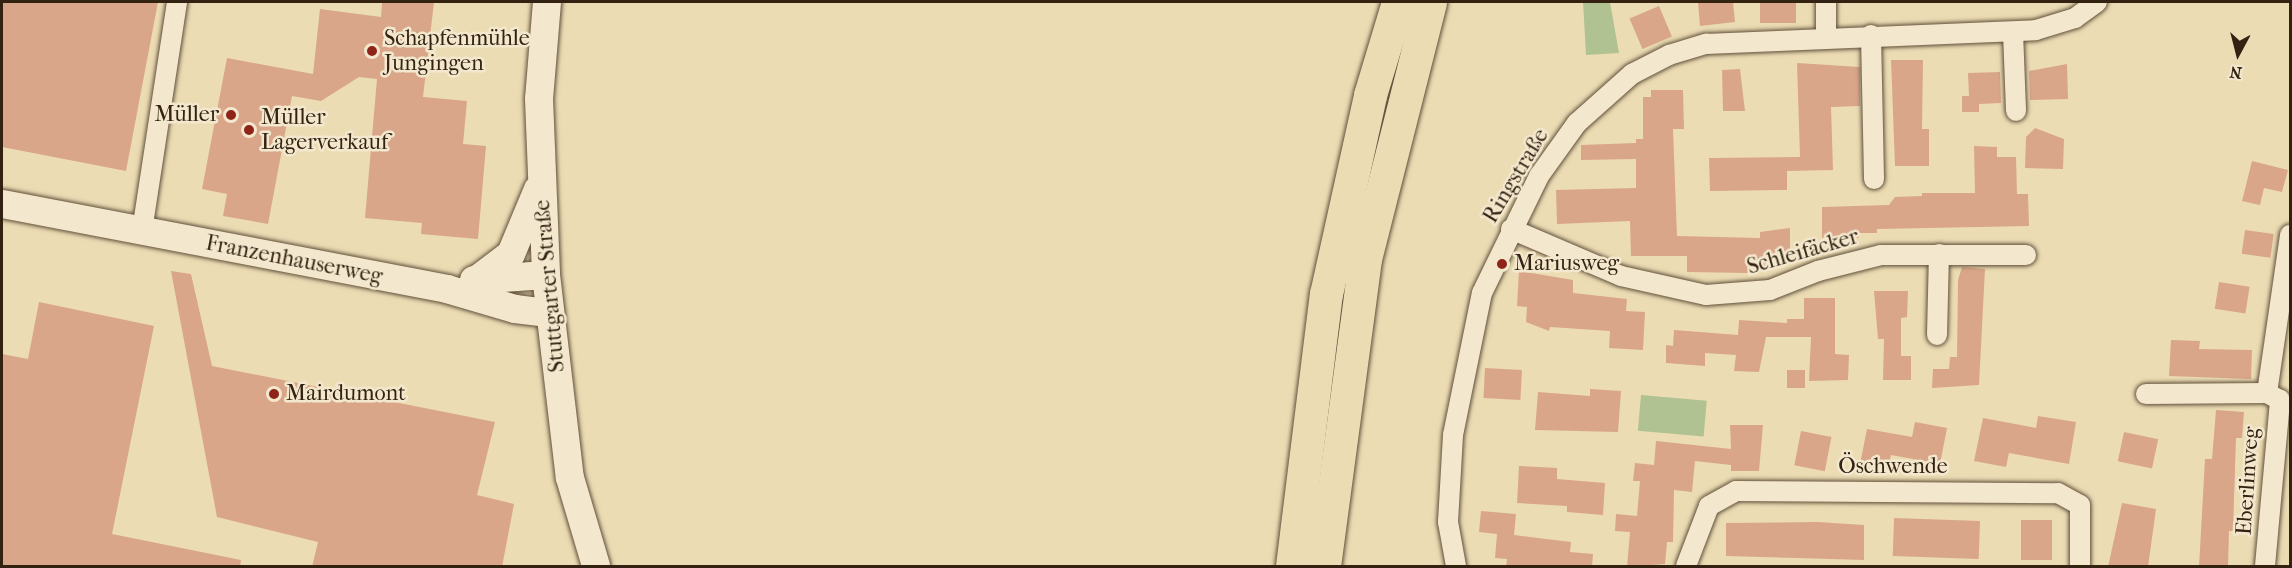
<!DOCTYPE html>
<html>
<head>
<meta charset="utf-8">
<style>
  body { margin:0 }
  #map { position:relative; width:2292px; height:568px; overflow:hidden; background:#ecdcb4; font-family:"IM FELL French Canon",serif }
  div>[style] { position:absolute }
  .green>* { inset:0; background:#b1c292; transform-origin:0 0 }
  .building>* { inset:0; background:#d9a689; transform-origin:0 0 }
  .roads { filter:drop-shadow(0 0 2px #61503a) drop-shadow(0 0 2px #61503a) }
  .street>* { height:20px; margin:-10px; padding:0 10px; transform-origin:10px; border-radius:10px; background:#f3e8ce }
  .secondary>* { height:28px; margin:-14px; padding:0 14px; transform-origin:14px; border-radius:14px; background:#f3e8ce }
  .highway>* { height:33px; margin:-16.5px; padding:0 16.5px; transform-origin:16.5px; border-radius:16.5px; background:#ecdcb4 }
  .dots>* { width:16px; height:16px; translate:-50% -50%; box-sizing:border-box; border:3px solid #f3e8ce; border-radius:50% }
  span { translate:-50% -50%; white-space:nowrap; text-align:center; line-height:1.15; -webkit-text-stroke:5px #f3e8ce; paint-order:stroke }
  .poi-label { font-size:22px; color:#332212 }
  .left { translate:0 -50%; text-align:left }
  .right { translate:-100% -50%; text-align:right }
  .street-label { font-size:22px; color:#332212 }
  .frame { position:absolute; inset:0; border:3px solid #332212; pointer-events:none }
  .north { position:absolute; left:2208px; top:24px; width:60px; height:60px; -webkit-text-stroke:4px #f3e8ce; paint-order:stroke; rotate:187deg; font-size:16px; font-weight:700; line-height:24px; text-align:center; color:#332212 }
  .north::after { content:''; display:block; margin:auto; width:21px; height:27px; background:#332212; clip-path:polygon(50% 0,100% 100%,50% 72%,0 100%) }
</style>
</head>
<body>
<div id="map">
  <div class="green">
    <i style="clip-path:polygon(1583px 2px,1610px 2px,1619px 53px,1586px 55px)"></i>
    <i style="left:1641px;top:395px;width:66px;height:36px;rotate:5deg"></i>
  </div>
  <div class="building">
    <i style="clip-path:polygon(2px 2px,158px 2px,126px 171px,2px 147px)"></i>
    <i style="clip-path:polygon(382px 2px,434px 2px,423px 97px,467px 101px,463px 144px,486px 146px,478px 239px,421px 234px,422px 223px,365px 218px,377px 79px,359px 77px,321px 101px,292px 96px,268px 224px,223px 216px,227px 194px,202px 189px,227px 58px,313px 74px,320px 9px,381px 17px)"></i>
    <i style="clip-path:polygon(1698px 2px,1733px 2px,1735px 22px,1700px 26px)"></i>
    <i style="left:1760px;top:2px;width:36px;height:21px"></i>
    <i style="left:1659px;top:6px;width:33px;height:32px;rotate:67deg"></i>
    <i style="clip-path:polygon(1891px 60px,1923px 60px,1922px 129px,1929px 129px,1929px 166px,1895px 166px)"></i>
    <i style="clip-path:polygon(1797px 63px,1860px 67px,1860px 106px,1831px 107px,1833px 170px,1787px 171px,1787px 190px,1710px 191px,1709px 158px,1800px 157px)"></i>
    <i style="clip-path:polygon(2067px 64px,2068px 99px,2030px 100px,2029px 71px)"></i>
    <i style="clip-path:polygon(1740px 69px,1745px 111px,1723px 111px,1722px 70px)"></i>
    <i style="clip-path:polygon(2000px 72px,2001px 103px,1979px 104px,1979px 112px,1962px 112px,1962px 96px,1969px 96px,1968px 73px)"></i>
    <i style="clip-path:polygon(1651px 90px,1683px 90px,1684px 129px,1673px 129px,1677px 236px,1760px 238px,1760px 232px,1790px 228px,1790px 261px,1777px 261px,1776px 267px,1748px 267px,1748px 273px,1687px 272px,1687px 256px,1631px 256px,1630px 221px,1557px 224px,1556px 190px,1636px 188px,1636px 159px,1581px 160px,1581px 145px,1636px 143px,1636px 139px,1643px 139px,1643px 97px,1651px 97px)"></i>
    <i style="clip-path:polygon(2035px 128px,2064px 139px,2063px 169px,2025px 168px,2026px 137px)"></i>
    <i style="clip-path:polygon(1974px 146px,1997px 147px,1997px 157px,2016px 157px,2017px 194px,2028px 194px,2029px 226px,1877px 229px,1877px 233px,1859px 233px,1859px 238px,1822px 238px,1822px 207px,1889px 205px,1895px 197px,1922px 196px,1922px 193px,1975px 193px)"></i>
    <i style="clip-path:polygon(2252px 161px,2288px 170px,2282px 192px,2264px 188px,2260px 205px,2242px 201px)"></i>
    <i style="left:2245px;top:230px;width:29px;height:24px;rotate:8deg"></i>
    <i style="clip-path:polygon(1962px 267px,1985px 269px,1979px 385px,1932px 388px,1933px 369px,1949px 369px,1950px 357px,1957px 357px,1958px 280px)"></i>
    <i style="clip-path:polygon(171px 271px,191px 274px,212px 366px,495px 422px,477px 495px,514px 504px,502px 567px,312px 567px,318px 542px,217px 517px)"></i>
    <i style="clip-path:polygon(1519px 271px,1573px 280px,1573px 293px,1627px 299px,1626px 311px,1645px 312px,1643px 350px,1609px 348px,1610px 331px,1550px 327px,1549px 331px,1526px 322px,1527px 307px,1517px 306px)"></i>
    <i style="left:2219px;top:282px;width:31px;height:27px;rotate:9deg"></i>
    <i style="clip-path:polygon(1874px 291px,1908px 291px,1907px 317px,1901px 318px,1901px 356px,1911px 356px,1911px 380px,1883px 380px,1884px 339px,1878px 339px)"></i>
    <i style="clip-path:polygon(1804px 298px,1835px 298px,1835px 354px,1849px 355px,1848px 380px,1809px 381px,1811px 337px,1766px 337px,1759px 372px,1734px 371px,1736px 355px,1705px 353px,1705px 366px,1666px 363px,1666px 345px,1673px 346px,1674px 330px,1738px 335px,1739px 320px,1787px 323px,1787px 319px,1804px 319px)"></i>
    <i style="clip-path:polygon(39px 302px,154px 326px,112px 534px,241px 560px,240px 567px,2px 567px,2px 354px,28px 359px)"></i>
    <i style="clip-path:polygon(2171px 340px,2200px 341px,2199px 349px,2252px 350px,2251px 379px,2169px 376px)"></i>
    <i style="left:1485px;top:368px;width:37px;height:30px;rotate:3deg"></i>
    <i style="left:1787px;top:370px;width:18px;height:18px"></i>
    <i style="clip-path:polygon(1590px 389px,1621px 391px,1618px 432px,1535px 430px,1538px 392px,1590px 396px)"></i>
    <i style="clip-path:polygon(2216px 410px,2244px 412px,2242px 438px,2236px 438px,2233px 531px,2229px 531px,2228px 567px,2199px 567px,2205px 459px,2212px 459px)"></i>
    <i style="clip-path:polygon(2038px 416px,2076px 422px,2069px 464px,2009px 453px,2006px 467px,1974px 461px,1983px 418px,2036px 428px)"></i>
    <i style="clip-path:polygon(1915px 422px,1947px 428px,1940px 464px,1891px 455px,1888px 469px,1860px 464px,1867px 429px,1912px 437px)"></i>
    <i style="clip-path:polygon(1730px 425px,1763px 425px,1759px 471px,1731px 471px,1731px 465px,1695px 461px,1692px 492px,1674px 490px,1673px 542px,1667px 542px,1665px 564px,1627px 567px,1630px 532px,1615px 531px,1616px 514px,1637px 516px,1640px 481px,1633px 481px,1635px 463px,1654px 465px,1656px 441px,1731px 449px)"></i>
    <i style="left:1801px;top:431px;width:31px;height:35px;rotate:11deg"></i>
    <i style="left:2124px;top:432px;width:35px;height:30px;rotate:12deg"></i>
    <i style="clip-path:polygon(1519px 466px,1557px 468px,1557px 479px,1605px 483px,1603px 515px,1567px 512px,1567px 506px,1517px 503px)"></i>
    <i style="clip-path:polygon(2122px 503px,2156px 509px,2148px 567px,2108px 567px)"></i>
    <i style="clip-path:polygon(1481px 511px,1516px 514px,1514px 535px,1571px 542px,1570px 552px,1593px 554px,1592px 567px,1506px 567px,1507px 559px,1495px 558px,1497px 534px,1479px 532px)"></i>
    <i style="left:2021px;top:520px;width:31px;height:40px"></i>
    <i style="left:1980px;top:521px;width:38px;height:86px;rotate:92deg"></i>
    <i style="clip-path:polygon(1818px 522px,1864px 525px,1864px 560px,1726px 556px,1726px 523px)"></i>
  </div>
  <div class="roads">
    <div class="street">
      <i style="left:2013px;top:32px;width:79px;rotate:87.8deg"></i>
      <i style="left:1871px;top:35px;width:144px;rotate:88.8deg"></i>
      <i style="left:1826px;top:37px;width:35px;rotate:-90deg"></i>
      <i style="left:1511px;top:229px;width:120px;rotate:23.1deg"></i>
      <i style="left:1621px;top:276px;width:87px;rotate:12.6deg"></i>
      <i style="left:1706px;top:295px;width:64px;rotate:-4.5deg"></i>
      <i style="left:1770px;top:290px;width:52px;rotate:-21.6deg"></i>
      <i style="left:1818px;top:271px;width:65px;rotate:-14.3deg"></i>
      <i style="left:1881px;top:255px;width:145px"></i>
      <i style="left:142px;top:231px;width:232px;rotate:-81.3deg"></i>
      <i style="left:1937px;top:335px;width:81px;rotate:-88.6deg"></i>
      <i style="left:2267px;top:393px;width:160px;rotate:-81.7deg"></i>
      <i style="left:2146px;top:394px;width:121px;rotate:-0.5deg"></i>
      <i style="left:2267px;top:393px;width:13px;rotate:29deg"></i>
      <i style="left:1456px;top:566px;width:45px;rotate:-100.3deg"></i>
      <i style="left:1448px;top:522px;width:87px;rotate:-86.7deg"></i>
      <i style="left:1453px;top:435px;width:145px;rotate:-78.5deg"></i>
      <i style="left:1482px;top:293px;width:130px;rotate:-64deg"></i>
      <i style="left:1539px;top:176px;width:65px;rotate:-54.4deg"></i>
      <i style="left:1577px;top:123px;width:74px;rotate:-41.7deg"></i>
      <i style="left:1632px;top:74px;width:42px;rotate:-27.2deg"></i>
      <i style="left:1669px;top:55px;width:39px;rotate:-17deg"></i>
      <i style="left:1706px;top:44px;width:330px;rotate:-2.4deg"></i>
      <i style="left:2036px;top:30px;width:41px;rotate:-17.1deg"></i>
      <i style="left:2075px;top:18px;width:27px;rotate:-36deg"></i>
      <i style="left:1686px;top:566px;width:64px;rotate:-69deg"></i>
      <i style="left:1709px;top:506px;width:31px;rotate:-29deg"></i>
      <i style="left:1736px;top:491px;width:322px;rotate:0.4deg"></i>
      <i style="left:2058px;top:493px;width:25px;rotate:29deg"></i>
      <i style="left:2080px;top:505px;width:61px;rotate:90deg"></i>
      <i style="left:2265px;top:566px;width:167px;rotate:-84.8deg"></i>
    </div>
    <div class="secondary">
      <i style="left:547px;top:2px;width:97px;rotate:94.7deg"></i>
      <i style="left:539px;top:99px;width:176px;rotate:87.7deg"></i>
      <i style="left:546px;top:275px;width:204px;rotate:83.3deg"></i>
      <i style="left:570px;top:478px;width:92px;rotate:73.5deg"></i>
      <i style="left:2px;top:204px;width:453px;rotate:10.8deg"></i>
      <i style="left:447px;top:289px;width:71px;rotate:16.4deg"></i>
      <i style="left:515px;top:309px;width:34px;rotate:7deg"></i>
      <i style="left:478px;top:279px;width:41px;rotate:-37.1deg"></i>
      <i style="left:511px;top:254px;width:70px;rotate:-67.4deg"></i>
      <i style="left:474px;top:280px;width:72px;rotate:-4deg"></i>
    </div>
    <div class="highway">
      <i style="left:1292px;top:566px;width:274px;rotate:-82.9deg"></i>
      <i style="left:1326px;top:294px;width:204px;rotate:-77.5deg"></i>
      <i style="left:1370px;top:95px;width:97px;rotate:-73.2deg"></i>
      <i style="left:1324px;top:566px;width:310px;rotate:-82.4deg"></i>
      <i style="left:1365px;top:259px;width:265px;rotate:-75.8deg"></i>
    </div>
  </div>
  <div class="dots">
    <i style="left:372px;top:51px;background:#8f2418"></i>
    <i style="left:231px;top:115px;background:#8f2418"></i>
    <i style="left:249px;top:130px;background:#8f2418"></i>
    <i style="left:1502px;top:264px;background:#8f2418"></i>
    <i style="left:274px;top:394px;background:#8f2418"></i>
  </div>
  <div class="poi-label">
    <span class="left" style="left:384px;top:51px">Schapfenmühle<br>Jungingen</span>
    <span class="right" style="left:219px;top:115px">Müller</span>
    <span class="left" style="left:261px;top:130px">Müller<br>Lagerverkauf</span>
    <span class="left" style="left:1514px;top:264px">Mariusweg</span>
    <span class="left" style="left:286px;top:394px">Mairdumont</span>
  </div>
  <div class="street-label">
    <span style="left:1516px;top:176px;rotate:-59deg">Ringstraße</span>
    <span style="left:1803px;top:252px;rotate:-16deg">Schleifäcker</span>
    <span style="left:294px;top:260px;rotate:11deg">Franzenhauserweg</span>
    <span style="left:550px;top:286px;rotate:-95deg">Stuttgarter Straße</span>
    <span style="left:1893px;top:467px">Öschwende</span>
    <span style="left:2248px;top:481px;rotate:-86deg">Eberlinweg</span>
  </div>
  <div class="frame"></div>
  <div class="north">N</div>
</div>
</body>
</html>
